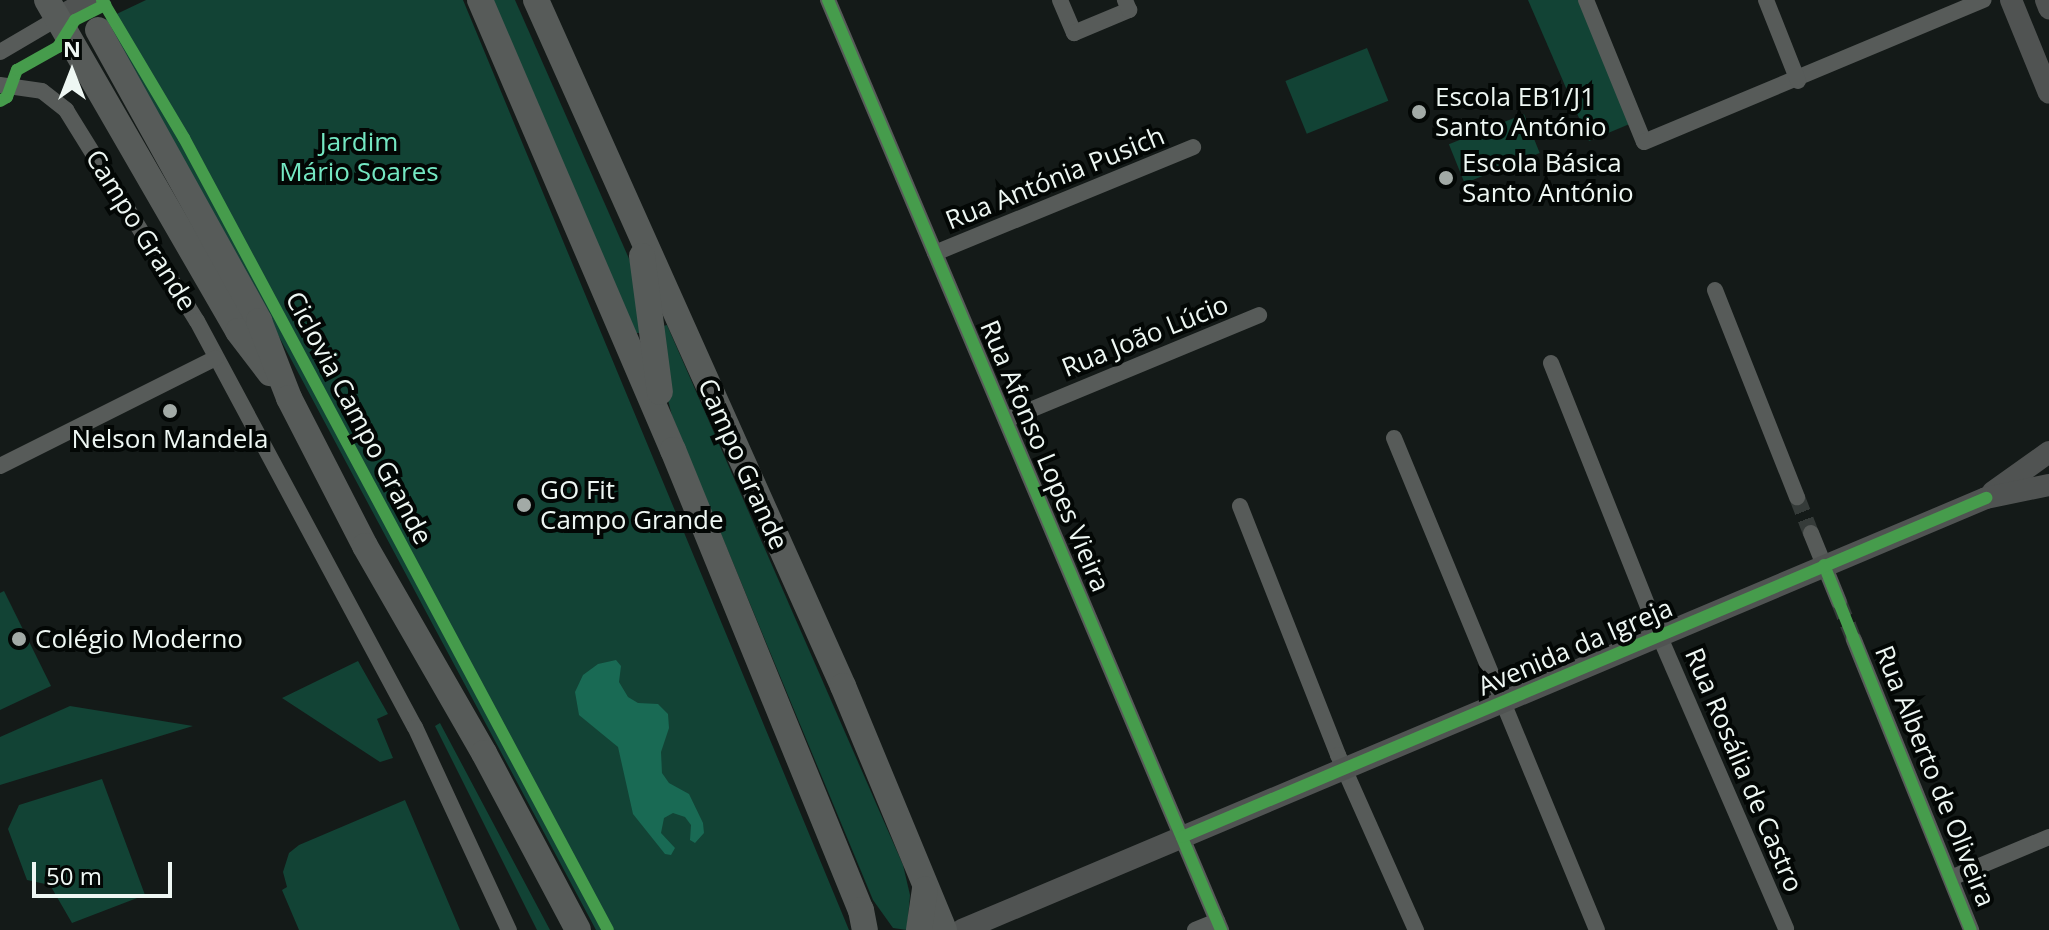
<!DOCTYPE html>
<html>
<head>
<meta charset="utf-8">
<style>
  body { margin:0 }
  #map { position:relative; width:2049px; height:930px; overflow:hidden; background:#141a18; font-family:"Open Sans",sans-serif }
  div>[style] { position:absolute }
  .green>* { inset:0; background:#124335; transform-origin:0 0 }
  .water>* { inset:0; background:#196a54 }
  .street-tunnel>* { height:16px; margin-top:-8px; transform-origin:0; background:repeating-linear-gradient(90deg,#353b39 0 16px,transparent 0 24px) }
  .street>* { height:16px; margin:-8px; padding:0 8px; transform-origin:8px; border-radius:8px; background:#575b59 }
  .secondary>* { height:22px; margin:-11px; padding:0 11px; transform-origin:11px; border-radius:11px; background:#505352 }
  .primary>* { height:26px; margin:-13px; padding:0 13px; transform-origin:13px; border-radius:13px; background:#575b59 }
  .cycleway>* { height:12px; margin:-6px; padding:0 6px; transform-origin:6px; border-radius:6px; background:#469c4c }
  .dots>* { width:22px; height:22px; translate:-50% -50%; box-sizing:border-box; border:4px solid #030705; border-radius:50% }
  span { translate:-50% -50%; white-space:nowrap; text-align:center; line-height:1.15; -webkit-text-stroke:8px #030705; paint-order:stroke }
  .poi-label { font-size:26px; color:#eef7f3 }
  .left { translate:0 -50%; text-align:left }
  .park-label { font-size:26px; color:#74e7c2 }
  .street-label { font-size:26px; color:#eef7f3 }
  .north { position:absolute; left:32px; top:32px; width:80px; height:80px; -webkit-text-stroke:6px #030705; paint-order:stroke; rotate:0deg; font-size:22px; font-weight:700; line-height:32px; text-align:center; color:#eef7f3 }
  .north::after { content:''; display:block; margin:auto; width:28px; height:36px; background:#eef7f3; clip-path:polygon(50% 0,100% 100%,50% 72%,0 100%) }
  .scale { position:absolute; left:32px; top:862px; width:140px; height:36px; box-sizing:border-box; border:4px solid #eef7f3; border-top:0; padding-left:10px; font-size:24px; line-height:28px; white-space:nowrap; color:#eef7f3; -webkit-text-stroke:6px #030705; paint-order:stroke }
</style>
</head>
<body>
<div id="map">
  <div class="green">
    <i style="clip-path:polygon(146px 0,463px 0,849px 930px,596px 930px,269px 318px,104px 20px)"></i>
    <i style="clip-path:polygon(493px 0,515px 0,634px 270px,641px 333px,635px 333px)"></i>
    <i style="clip-path:polygon(1528px 0,1580px 0,1632px 123px,1589px 141px)"></i>
    <i style="left:1367px;top:48px;width:57px;height:88px;rotate:68deg"></i>
    <i style="left:1524px;top:114px;width:42px;height:81px;rotate:68deg"></i>
    <i style="clip-path:polygon(667px 325px,903px 865px,910px 895px,907px 930px,893px 928px,873px 900px,672px 416px,661px 372px,663px 326px)"></i>
    <i style="clip-path:polygon(4px 591px,51px 686px,0 710px,0 593px)"></i>
    <i style="clip-path:polygon(358px 661px,388px 714px,377px 719px,393px 758px,380px 762px,282px 698px)"></i>
    <i style="clip-path:polygon(70px 706px,193px 726px,0 785px,0 737px)"></i>
    <i style="clip-path:polygon(440px 723px,509px 853px,550px 930px,537px 930px,435px 726px)"></i>
    <i style="clip-path:polygon(102px 779px,145px 895px,72px 923px,50px 885px,27px 880px,8px 829px,19px 805px)"></i>
    <i style="clip-path:polygon(405px 800px,460px 930px,299px 930px,282px 890px,287px 887px,283px 872px,289px 853px,299px 845px)"></i>
  </div>
  <div class="water">
    <i style="clip-path:polygon(616px 660px,621px 666px,619px 682px,628px 697px,638px 703px,658px 704px,668px 714px,669px 728px,661px 752px,662px 773px,669px 783px,689px 794px,703px 823px,704px 833px,695px 843px,690px 840px,691px 825px,685px 817px,673px 813px,664px 818px,661px 833px,675px 848px,671px 855px,665px 854px,633px 814px,618px 747px,579px 715px,575px 692px,583px 675px,598px 664px)"></i>
  </div>
  <div class="street-tunnel">
    <i style="left:1797px;top:497px;width:39px;rotate:69deg"></i>
    <i style="left:1839px;top:602px;width:41px;rotate:68.5deg"></i>
  </div>
  <div class="street">
    <i style="left:828px;top:0;width:1010px;rotate:67.09deg"></i>
    <i style="left:1060px;top:0;width:36px;rotate:67deg"></i>
    <i style="left:1074px;top:33px;width:60px;rotate:-22.7deg"></i>
    <i style="left:1129px;top:10px;width:11px;rotate:-112deg"></i>
    <i style="left:1586px;top:0;width:153px;rotate:67.8deg"></i>
    <i style="left:1644px;top:142px;width:368px;rotate:-22.7deg"></i>
    <i style="left:1766px;top:0;width:87px;rotate:68.4deg"></i>
    <i style="left:0;top:52px;width:67px;rotate:-30.4deg"></i>
    <i style="left:0;top:85px;width:42px;rotate:8.1deg"></i>
    <i style="left:42px;top:91px;width:31px;rotate:38deg"></i>
    <i style="left:66px;top:110px;width:248px;rotate:58.2deg"></i>
    <i style="left:197px;top:321px;width:461px;rotate:61.8deg"></i>
    <i style="left:415px;top:727px;width:224px;rotate:65.2deg"></i>
    <i style="left:935px;top:253px;width:279px;rotate:-22.3deg"></i>
    <i style="left:1715px;top:290px;width:223px;rotate:68.4deg"></i>
    <i style="left:1551px;top:363px;width:293px;rotate:68.3deg"></i>
    <i style="left:1659px;top:635px;width:320px;rotate:66.6deg"></i>
    <i style="left:1006px;top:420px;width:274px;rotate:-22.5deg"></i>
    <i style="left:1394px;top:438px;width:532px;rotate:67.58deg"></i>
    <i style="left:0;top:466px;width:241px;rotate:-26.6deg"></i>
    <i style="left:1240px;top:506px;width:268px;rotate:68.5deg"></i>
    <i style="left:1338px;top:755px;width:192px;rotate:66deg"></i>
    <i style="left:1811px;top:533px;width:74px;rotate:67.9deg"></i>
    <i style="left:1854px;top:640px;width:313px;rotate:68deg"></i>
    <i style="left:1951px;top:878px;width:106px;rotate:-22.7deg"></i>
    <i style="left:1195px;top:930px;width:24px;rotate:-22deg"></i>
  </div>
  <div class="secondary">
    <i style="left:2011px;top:0;width:100px;rotate:67.8deg"></i>
    <i style="left:2046px;top:0;width:9px;rotate:69deg"></i>
    <i style="left:58px;top:18px;width:36px;rotate:-30deg"></i>
    <i style="left:1993px;top:492px;width:69px;rotate:-35.5deg"></i>
    <i style="left:962px;top:930px;width:1111px;rotate:-22.87deg"></i>
    <i style="left:1986px;top:498px;width:64px;rotate:-11.7deg"></i>
  </div>
  <div class="primary">
    <i style="left:47px;top:0;width:382px;rotate:60deg"></i>
    <i style="left:238px;top:331px;width:53px;rotate:52.7deg"></i>
    <i style="left:480px;top:0;width:490px;rotate:66.8deg"></i>
    <i style="left:673px;top:450px;width:497px;rotate:67.8deg"></i>
    <i style="left:861px;top:910px;width:20px;rotate:79deg"></i>
    <i style="left:536px;top:0;width:752px;rotate:65.89deg"></i>
    <i style="left:843px;top:686px;width:264px;rotate:67.5deg"></i>
    <i style="left:98px;top:30px;width:333px;rotate:61deg"></i>
    <i style="left:259px;top:321px;width:83px;rotate:68.7deg"></i>
    <i style="left:289px;top:398px;width:166px;rotate:62.8deg"></i>
    <i style="left:365px;top:546px;width:239px;rotate:60.1deg"></i>
    <i style="left:484px;top:753px;width:200px;rotate:62deg"></i>
    <i style="left:642px;top:256px;width:137px;rotate:82.5deg"></i>
    <i style="left:919px;top:930px;width:41px;rotate:-81.7deg"></i>
  </div>
  <div class="cycleway">
    <i style="left:102px;top:0;width:161px;rotate:59.3deg"></i>
    <i style="left:184px;top:138px;width:898px;rotate:61.84deg"></i>
    <i style="left:828px;top:0;width:1010px;rotate:67.09deg"></i>
    <i style="left:0;top:101px;width:8px;rotate:-30deg"></i>
    <i style="left:7px;top:97px;width:29px;rotate:-70deg"></i>
    <i style="left:17px;top:70px;width:47px;rotate:-29.3deg"></i>
    <i style="left:58px;top:47px;width:32px;rotate:-58deg"></i>
    <i style="left:75px;top:20px;width:34px;rotate:-27deg"></i>
    <i style="left:1824px;top:565px;width:393px;rotate:68.1deg"></i>
    <i style="left:1182px;top:837px;width:873px;rotate:-22.86deg"></i>
  </div>
  <div class="dots">
    <i style="left:1419px;top:112px;background:#a2aaa6"></i>
    <i style="left:1446px;top:178px;background:#a2aaa6"></i>
    <i style="left:170px;top:411px;background:#a2aaa6"></i>
    <i style="left:524px;top:505px;background:#a2aaa6"></i>
    <i style="left:19px;top:639px;background:#a2aaa6"></i>
  </div>
  <div class="poi-label">
    <span class="left" style="left:1435px;top:112px">Escola EB1/J1<br>Santo António</span>
    <span class="left" style="left:1462px;top:178px">Escola Básica<br>Santo António</span>
    <span style="left:170px;top:439px">Nelson Mandela</span>
    <span class="left" style="left:540px;top:505px">GO Fit<br>Campo Grande</span>
    <span class="left" style="left:35px;top:639px">Colégio Moderno</span>
  </div>
  <div class="park-label">
    <span style="left:359px;top:157px">Jardim<br>Mário Soares</span>
  </div>
  <div class="street-label">
    <span style="left:1055px;top:178px;rotate:-22deg">Rua Antónia Pusich</span>
    <span style="left:141px;top:230px;rotate:58deg">Campo Grande</span>
    <span style="left:1145px;top:336px;rotate:-22deg">Rua João Lúcio</span>
    <span style="left:359px;top:418px;rotate:62deg">Ciclovia Campo Grande</span>
    <span style="left:1045px;top:456px;rotate:67deg">Rua Afonso Lopes Vieira</span>
    <span style="left:743px;top:464px;rotate:66deg">Campo Grande</span>
    <span style="left:1575px;top:647px;rotate:-23deg">Avenida da Igreja</span>
    <span style="left:1744px;top:770px;rotate:67deg">Rua Rosália de Castro</span>
    <span style="left:1935px;top:776px;rotate:68deg">Rua Alberto de Oliveira</span>
  </div>
  <div class="north">N</div>
  <div class="scale">50 m</div>
</div>
</body>
</html>
